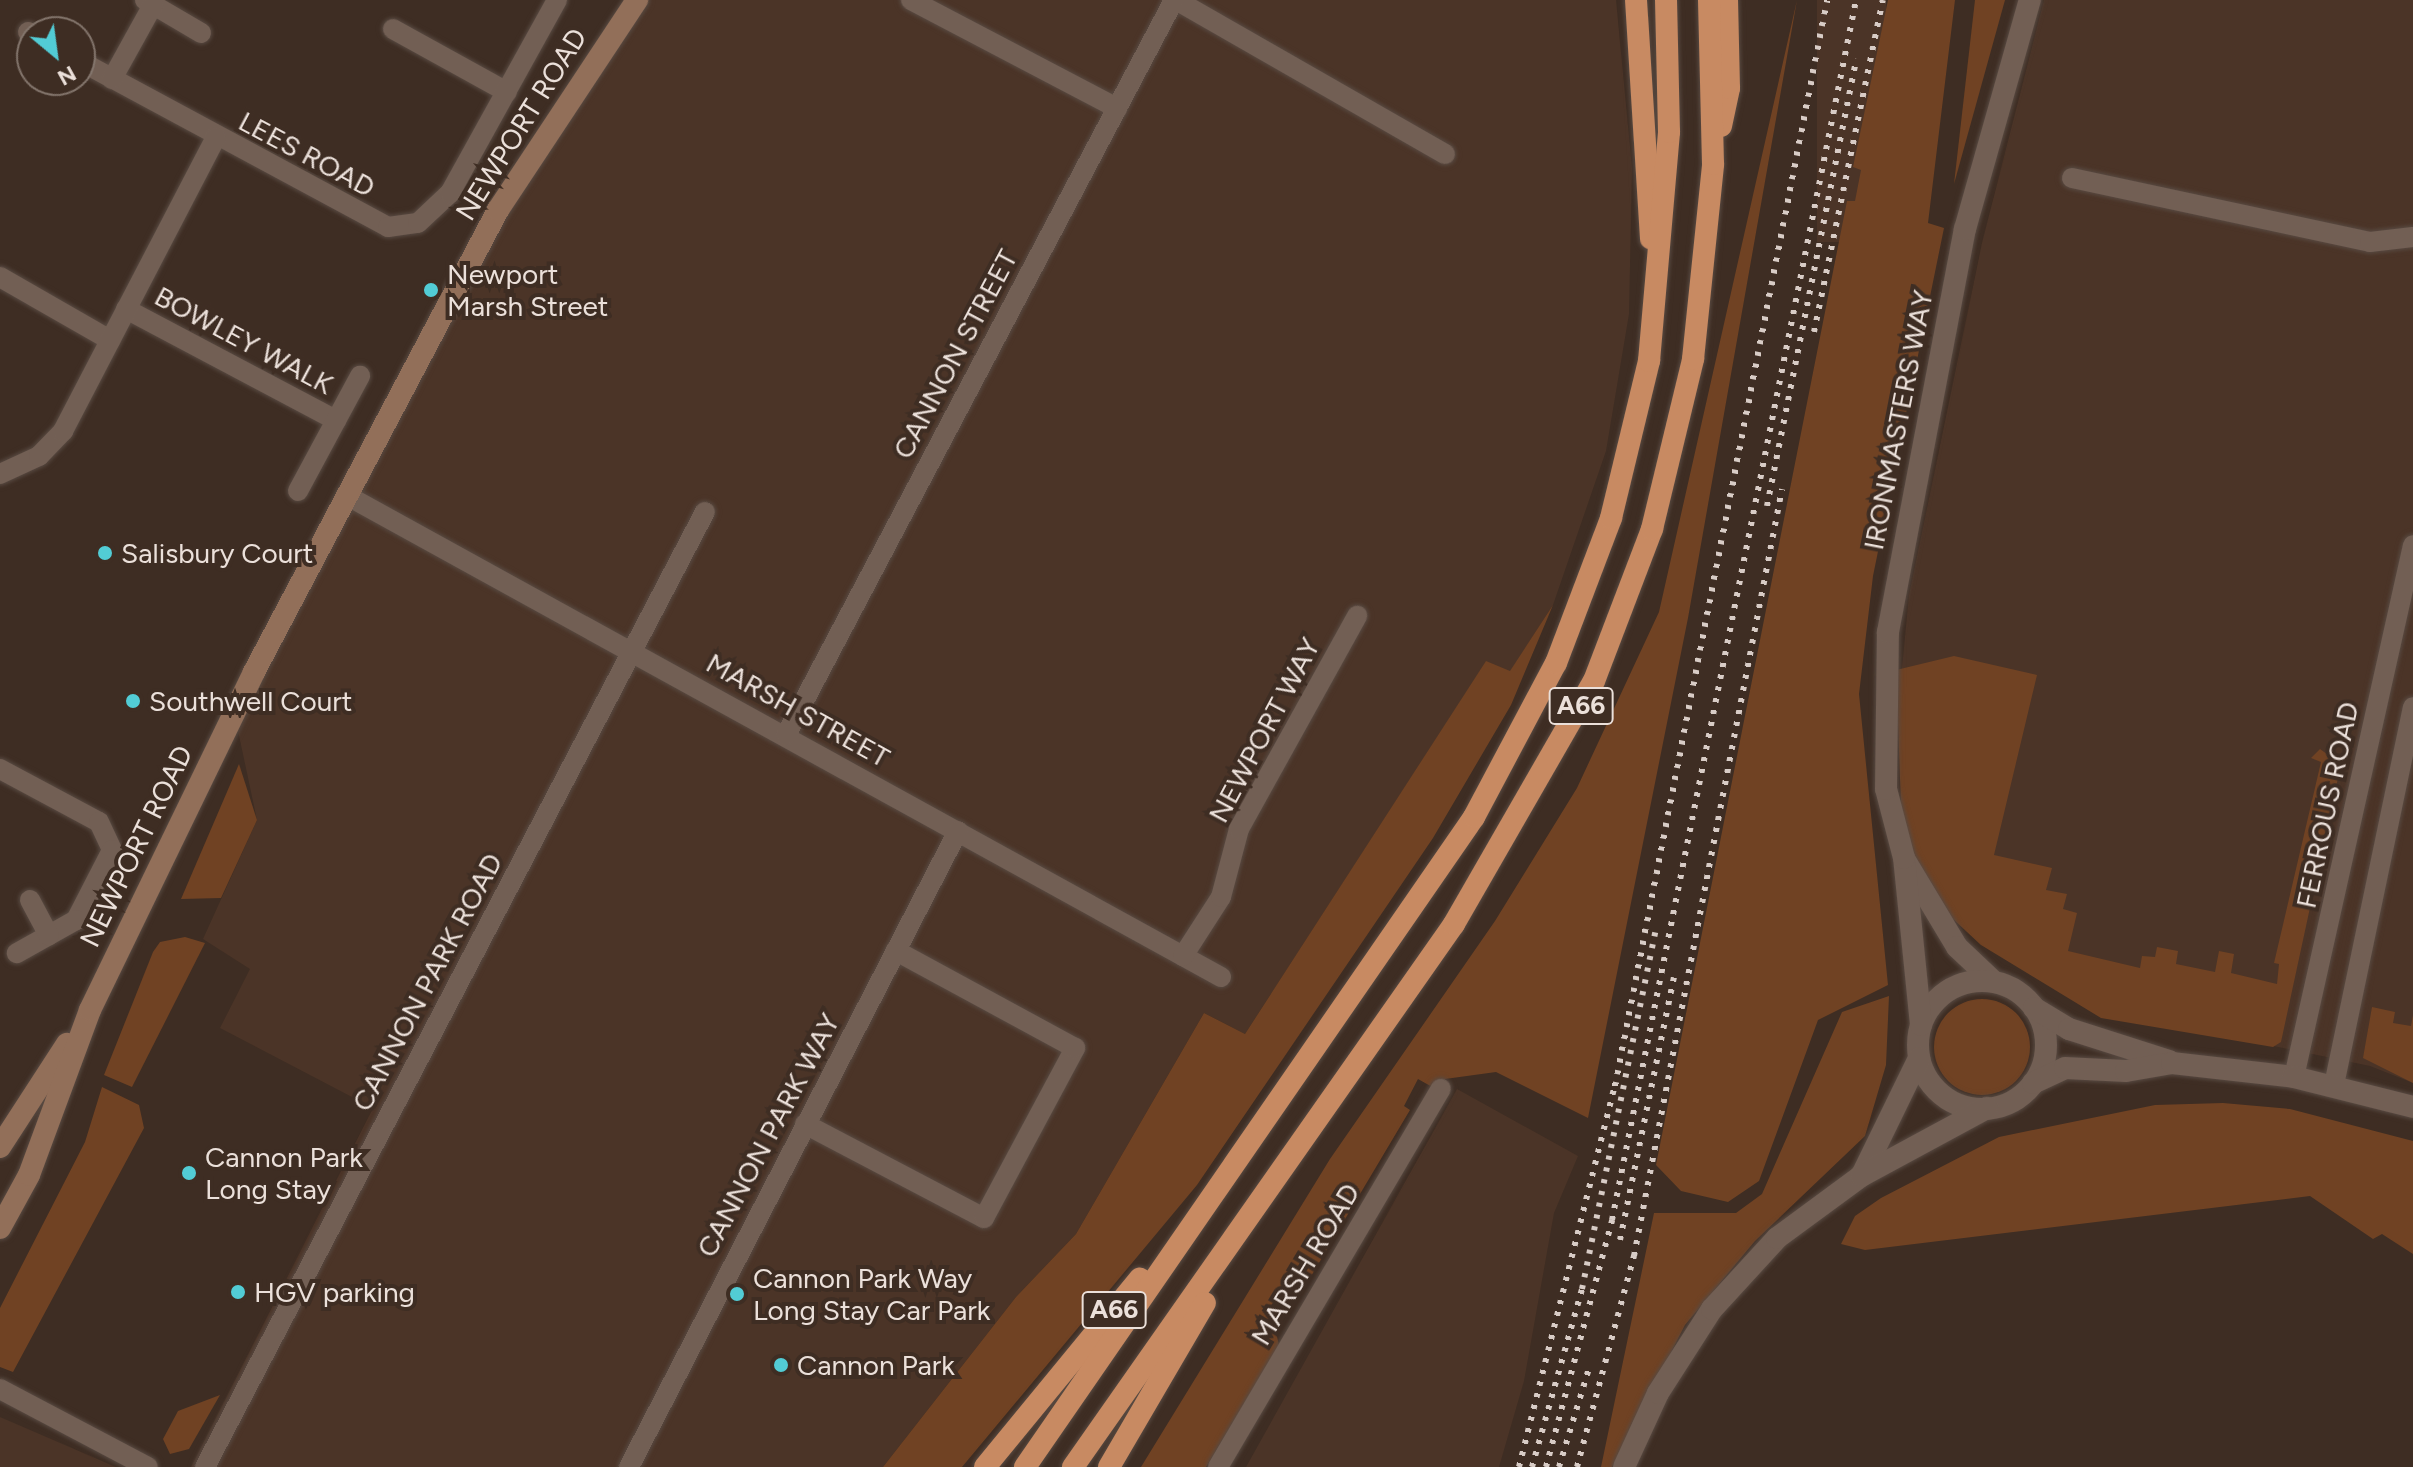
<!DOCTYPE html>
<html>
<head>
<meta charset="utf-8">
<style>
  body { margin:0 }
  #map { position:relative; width:2413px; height:1467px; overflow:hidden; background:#3e2d23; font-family:Figtree,sans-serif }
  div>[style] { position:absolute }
  .built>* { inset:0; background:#4b3427; transform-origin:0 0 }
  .green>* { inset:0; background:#704223 }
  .round { border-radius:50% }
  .roads { filter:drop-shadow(0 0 2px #584a42) drop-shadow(0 0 2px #584a42) }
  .minor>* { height:20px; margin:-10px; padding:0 10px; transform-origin:10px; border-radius:10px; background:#725f54 }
  .tertiary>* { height:22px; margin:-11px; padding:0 11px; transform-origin:11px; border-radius:11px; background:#725f54 }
  .tertiary>.ring { margin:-11px; padding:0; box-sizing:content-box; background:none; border:22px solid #725f54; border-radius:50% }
  .secondary>* { height:22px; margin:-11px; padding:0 11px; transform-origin:11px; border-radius:11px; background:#926f59 }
  .trunk>* { height:22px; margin:-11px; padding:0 11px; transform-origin:11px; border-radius:11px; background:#c88a62 }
  .rail>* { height:6px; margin-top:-3px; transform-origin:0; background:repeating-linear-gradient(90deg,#d8ccc6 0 4px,transparent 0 12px) }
  .dots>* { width:22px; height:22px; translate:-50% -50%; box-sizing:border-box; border:4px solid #3e2d23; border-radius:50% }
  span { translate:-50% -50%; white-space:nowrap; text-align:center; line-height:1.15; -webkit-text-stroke:8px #3e2d23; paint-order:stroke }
  .shield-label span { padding:2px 6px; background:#3e2d23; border:2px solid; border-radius:6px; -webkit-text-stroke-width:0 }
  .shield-label { font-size:26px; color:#ebe0da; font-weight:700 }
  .street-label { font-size:28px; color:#ebe0da }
  .poi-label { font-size:28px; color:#ebe0da }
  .left { translate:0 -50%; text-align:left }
  .north { position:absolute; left:16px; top:16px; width:80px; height:80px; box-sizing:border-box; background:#3e2d23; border:2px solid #83756c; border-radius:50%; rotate:151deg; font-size:22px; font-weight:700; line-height:32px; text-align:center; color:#ebe0da }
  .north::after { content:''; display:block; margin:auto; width:28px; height:36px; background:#52ccd5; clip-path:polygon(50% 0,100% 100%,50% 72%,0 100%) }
</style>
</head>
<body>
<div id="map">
  <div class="built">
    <i style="clip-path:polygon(637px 0,1616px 0,1632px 168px,1629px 314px,1606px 451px,1553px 605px,1510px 672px,1486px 662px,1245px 1034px,1204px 1013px,1076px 1234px,1016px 1297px,883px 1467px,191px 1467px,373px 1108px,220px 1028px,250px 969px,203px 939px,257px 820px,234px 712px,449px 301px)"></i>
    <i style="left:1817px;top:0;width:69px;height:242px"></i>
    <i style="clip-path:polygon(2044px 0,2413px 0,2413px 1083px,2370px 1066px,2119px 1014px,1919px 833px,1902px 668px,1909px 595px,1982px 243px)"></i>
    <i style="clip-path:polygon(1457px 1089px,1578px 1156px,1554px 1213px,1524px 1381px,1499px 1467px,1246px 1467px)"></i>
    <i style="clip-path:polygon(0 1417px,116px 1467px,0 1467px)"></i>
  </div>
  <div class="green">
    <i style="clip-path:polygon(1797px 0,1688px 618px,1588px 1118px,1496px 1072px,1445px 1079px,1434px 1088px,1418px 1079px,1404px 1106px,1410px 1110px,1310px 1278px,1286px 1284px,1270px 1307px,1279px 1345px,1206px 1467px,1141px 1467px,1330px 1159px,1495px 921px,1577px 788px,1659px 612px)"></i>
    <i style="clip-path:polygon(1888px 0,1955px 0,1928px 223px,1944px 228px,1873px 576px,1859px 694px,1888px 985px,1818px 1020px,1759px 1181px,1728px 1202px,1681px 1191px,1656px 1165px,1847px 201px,1855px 201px,1861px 170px,1853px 167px)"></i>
    <i style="clip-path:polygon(1975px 0,2005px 0,1954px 184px)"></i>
    <i style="clip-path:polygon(1553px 605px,1511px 705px,1433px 838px,1197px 1185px,962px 1467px,883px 1467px,1016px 1297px,1076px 1234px,1204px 1013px,1245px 1034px,1486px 661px,1510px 671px)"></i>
    <i style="clip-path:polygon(1954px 656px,2037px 675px,1994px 855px,2052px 868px,2046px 890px,2067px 894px,2063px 909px,2077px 913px,2068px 951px,2140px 968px,2142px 956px,2155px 957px,2157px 947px,2178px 951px,2176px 964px,2215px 972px,2219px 951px,2234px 954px,2231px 973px,2277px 984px,2279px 964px,2274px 963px,2321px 762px,2311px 758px,2320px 749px,2335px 760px,2338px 778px,2281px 1042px,2273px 1047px,2101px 1018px,1981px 945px,1940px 907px,1915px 865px,1901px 805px,1896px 670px)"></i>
    <i style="clip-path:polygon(239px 764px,257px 820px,221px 898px,181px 899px)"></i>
    <i style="clip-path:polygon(185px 937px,205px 943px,132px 1087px,104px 1075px,153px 952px,160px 942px)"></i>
    <i style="clip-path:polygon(1889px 996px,1886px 1065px,1865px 1136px,1755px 1241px,1685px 1325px,1612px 1467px,1601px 1467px,1654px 1213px,1736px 1213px,1762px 1194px,1842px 1012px)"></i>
    <i class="round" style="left:1934px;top:999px;width:96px;height:96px"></i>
    <i style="clip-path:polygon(2372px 1007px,2395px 1012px,2393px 1023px,2411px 1026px,2413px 1015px,2413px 1083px,2363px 1058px)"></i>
    <i style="clip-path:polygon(102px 1087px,139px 1105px,144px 1128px,13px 1372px,0 1367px,0 1308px,85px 1142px)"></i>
    <i style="clip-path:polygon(2223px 1103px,2290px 1109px,2413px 1141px,2413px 1254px,2382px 1234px,2373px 1239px,2310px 1196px,1865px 1250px,1841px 1244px,1855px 1216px,1881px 1198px,1999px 1137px,2155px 1105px)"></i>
    <i style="clip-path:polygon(220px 1395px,189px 1449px,170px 1454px,163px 1439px,178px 1411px)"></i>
  </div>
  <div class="roads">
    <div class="minor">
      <i style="left:145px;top:0;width:65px;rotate:30.5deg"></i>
      <i style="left:911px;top:0;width:233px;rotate:27.7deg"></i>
      <i style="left:1176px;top:0;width:310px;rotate:29.8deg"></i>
      <i style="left:393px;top:29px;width:130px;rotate:28.9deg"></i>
      <i style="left:28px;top:32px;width:4px;rotate:27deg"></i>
      <i style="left:80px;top:61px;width:350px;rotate:28.3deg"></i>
      <i style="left:388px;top:227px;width:30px;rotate:-8deg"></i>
      <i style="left:418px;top:223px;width:44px;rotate:-43.2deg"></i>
      <i style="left:450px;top:193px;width:221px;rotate:-61deg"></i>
      <i style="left:112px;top:79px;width:85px;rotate:-61deg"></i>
      <i style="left:2072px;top:178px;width:305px;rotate:12.1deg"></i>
      <i style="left:2370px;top:242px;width:43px;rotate:-6.6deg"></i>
      <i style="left:0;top:277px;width:127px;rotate:29.8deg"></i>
      <i style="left:126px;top:309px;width:238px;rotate:27.9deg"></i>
      <i style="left:0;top:474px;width:43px;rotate:-24.8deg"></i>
      <i style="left:39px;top:456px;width:35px;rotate:-46deg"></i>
      <i style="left:63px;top:431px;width:331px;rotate:-62.5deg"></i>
      <i style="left:298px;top:491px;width:131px;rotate:-61.7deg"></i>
      <i style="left:346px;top:495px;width:999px;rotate:28.85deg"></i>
      <i style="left:786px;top:735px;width:831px;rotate:-62.17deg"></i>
      <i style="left:0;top:769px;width:112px;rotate:28.2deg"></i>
      <i style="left:99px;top:822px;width:31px;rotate:65deg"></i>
      <i style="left:112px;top:850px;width:79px;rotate:117.2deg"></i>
      <i style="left:76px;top:920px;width:68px;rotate:150.8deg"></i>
      <i style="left:30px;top:900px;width:40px;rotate:62deg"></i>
      <i style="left:1183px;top:956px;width:70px;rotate:-57.2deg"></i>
      <i style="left:1221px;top:897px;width:70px;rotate:-75.2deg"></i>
      <i style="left:1239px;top:829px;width:244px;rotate:-61deg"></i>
      <i style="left:2294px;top:1077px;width:545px;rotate:-77.39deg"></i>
      <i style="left:2334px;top:1085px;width:386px;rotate:-78.2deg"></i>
      <i style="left:805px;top:1124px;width:202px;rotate:27.7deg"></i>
      <i style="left:984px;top:1218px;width:193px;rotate:-61.8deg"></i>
      <i style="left:1075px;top:1048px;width:204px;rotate:-151.5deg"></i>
      <i style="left:0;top:1389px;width:167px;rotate:27.8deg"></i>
      <i style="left:205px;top:1467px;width:1078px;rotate:-62.37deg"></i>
      <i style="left:629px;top:1467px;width:716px;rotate:-62.65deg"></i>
      <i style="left:1218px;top:1467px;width:439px;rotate:-59.5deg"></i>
    </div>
    <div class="tertiary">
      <i style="left:1906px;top:862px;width:99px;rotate:59deg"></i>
      <i style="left:1957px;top:947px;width:51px;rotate:43.4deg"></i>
      <i class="ring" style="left:1918px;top:981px;width:106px;height:106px"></i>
      <i style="left:2034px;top:1008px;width:41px;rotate:31deg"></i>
      <i style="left:2069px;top:1029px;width:105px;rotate:17.7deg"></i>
      <i style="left:1921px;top:1025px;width:168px;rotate:-95.8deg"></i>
      <i style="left:1904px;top:858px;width:71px;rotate:-104.6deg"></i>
      <i style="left:1886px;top:789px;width:157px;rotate:-89.3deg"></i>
      <i style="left:1888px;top:632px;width:410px;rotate:-79.2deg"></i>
      <i style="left:1965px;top:229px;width:238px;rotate:-74.2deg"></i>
      <i style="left:2033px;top:1083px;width:35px;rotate:-25deg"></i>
      <i style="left:2065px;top:1068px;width:61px;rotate:2.8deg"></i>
      <i style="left:2126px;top:1071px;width:47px;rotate:-9.9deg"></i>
      <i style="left:2172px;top:1063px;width:123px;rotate:6.5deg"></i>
      <i style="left:2294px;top:1077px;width:123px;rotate:14.1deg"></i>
      <i style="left:1862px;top:1175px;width:130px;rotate:-64deg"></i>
      <i style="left:1624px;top:1467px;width:81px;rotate:-65.3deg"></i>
      <i style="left:1658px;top:1393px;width:100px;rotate:-57.3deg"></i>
      <i style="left:1712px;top:1309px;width:96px;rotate:-47.5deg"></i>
      <i style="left:1777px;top:1238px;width:104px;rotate:-36.4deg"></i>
      <i style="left:1861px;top:1176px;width:143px;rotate:-28.4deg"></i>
    </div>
    <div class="secondary">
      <i style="left:0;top:1147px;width:123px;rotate:-57deg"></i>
      <i style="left:0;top:1228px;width:60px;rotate:-61.3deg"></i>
      <i style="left:29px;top:1175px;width:176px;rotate:-69.7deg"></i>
      <i style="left:90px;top:1010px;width:376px;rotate:-64.1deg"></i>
      <i style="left:254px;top:672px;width:522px;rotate:-62.16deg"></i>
      <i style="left:498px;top:210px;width:252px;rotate:-56.5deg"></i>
    </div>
    <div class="trunk">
      <i style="left:1636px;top:0;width:239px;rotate:86.4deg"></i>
      <i style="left:1721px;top:126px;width:39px;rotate:-78deg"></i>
      <i style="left:1729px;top:88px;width:88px;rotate:-91.3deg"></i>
      <i style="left:985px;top:1467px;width:244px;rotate:-50.6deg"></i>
      <i style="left:1025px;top:1467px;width:790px;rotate:-55.36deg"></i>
      <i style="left:1474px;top:817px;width:174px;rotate:-62deg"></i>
      <i style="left:1556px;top:663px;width:155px;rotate:-69.2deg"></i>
      <i style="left:1611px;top:518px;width:162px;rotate:-76.4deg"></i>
      <i style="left:1649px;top:361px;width:230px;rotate:-85deg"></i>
      <i style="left:1669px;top:132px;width:132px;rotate:-91.3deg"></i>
      <i style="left:1073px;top:1467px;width:663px;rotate:-54.94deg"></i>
      <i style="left:1454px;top:924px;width:280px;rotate:-60.1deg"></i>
      <i style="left:1594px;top:681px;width:163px;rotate:-69.1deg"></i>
      <i style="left:1652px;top:529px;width:175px;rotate:-76.4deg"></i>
      <i style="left:1693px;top:359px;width:196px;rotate:-84.1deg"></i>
      <i style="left:1713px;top:164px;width:164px;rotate:-91.4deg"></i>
      <i style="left:1109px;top:1467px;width:190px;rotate:-59.7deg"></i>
    </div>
  </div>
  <div class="rail">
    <i style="left:1814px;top:332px;width:339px;rotate:-78.3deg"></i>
    <i style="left:1767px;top:506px;width:456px;rotate:-78.7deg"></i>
    <i style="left:1620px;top:1240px;width:268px;rotate:-78.4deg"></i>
    <i style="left:1519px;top:1467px;width:393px;rotate:-75.9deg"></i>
    <i style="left:1615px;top:1086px;width:1106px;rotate:-78.95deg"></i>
    <i style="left:1532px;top:1467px;width:185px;rotate:-74.3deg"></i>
    <i style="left:1582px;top:1289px;width:367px;rotate:-78.4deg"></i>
    <i style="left:1546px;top:1467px;width:256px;rotate:-75deg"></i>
    <i style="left:1612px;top:1220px;width:1244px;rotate:-78.69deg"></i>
    <i style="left:1559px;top:1467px;width:103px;rotate:-73.1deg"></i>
    <i style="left:1577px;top:1467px;width:219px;rotate:-74.9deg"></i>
    <i style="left:1634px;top:1256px;width:781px;rotate:-79.08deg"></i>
  </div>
  <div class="dots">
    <i style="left:431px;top:290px;background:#52ccd5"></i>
    <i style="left:105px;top:553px;background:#52ccd5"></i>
    <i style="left:133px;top:701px;background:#52ccd5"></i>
    <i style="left:189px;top:1173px;background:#52ccd5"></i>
    <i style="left:238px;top:1292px;background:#52ccd5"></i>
    <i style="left:737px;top:1294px;background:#52ccd5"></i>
    <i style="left:781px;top:1365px;background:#52ccd5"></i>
  </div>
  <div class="shield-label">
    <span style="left:1581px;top:706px">A66</span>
    <span style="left:1114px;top:1310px">A66</span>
  </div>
  <div class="street-label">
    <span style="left:521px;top:124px;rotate:-58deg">NEWPORT ROAD</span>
    <span style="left:307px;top:154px;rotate:28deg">LEES ROAD</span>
    <span style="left:244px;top:340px;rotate:28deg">BOWLEY WALK</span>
    <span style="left:955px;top:354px;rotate:-62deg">CANNON STREET</span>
    <span style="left:1898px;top:420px;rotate:-79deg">IRONMASTERS WAY</span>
    <span style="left:798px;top:710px;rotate:29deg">MARSH STREET</span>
    <span style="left:1264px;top:730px;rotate:-62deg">NEWPORT WAY</span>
    <span style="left:2327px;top:805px;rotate:-78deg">FERROUS ROAD</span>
    <span style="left:136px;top:846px;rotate:-64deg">NEWPORT ROAD</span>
    <span style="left:427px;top:982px;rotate:-62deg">CANNON PARK ROAD</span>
    <span style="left:768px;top:1135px;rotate:-62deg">CANNON PARK WAY</span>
    <span style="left:1305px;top:1264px;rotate:-59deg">MARSH ROAD</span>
  </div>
  <div class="poi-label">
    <span class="left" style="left:447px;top:290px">Newport<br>Marsh Street</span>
    <span class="left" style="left:121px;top:553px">Salisbury Court</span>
    <span class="left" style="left:149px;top:701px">Southwell Court</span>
    <span class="left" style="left:205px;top:1173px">Cannon Park<br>Long Stay</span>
    <span class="left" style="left:753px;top:1294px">Cannon Park Way<br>Long Stay Car Park</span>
    <span class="left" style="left:254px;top:1292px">HGV parking</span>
    <span class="left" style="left:797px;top:1365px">Cannon Park</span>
  </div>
  <div class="north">N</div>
</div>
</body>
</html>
